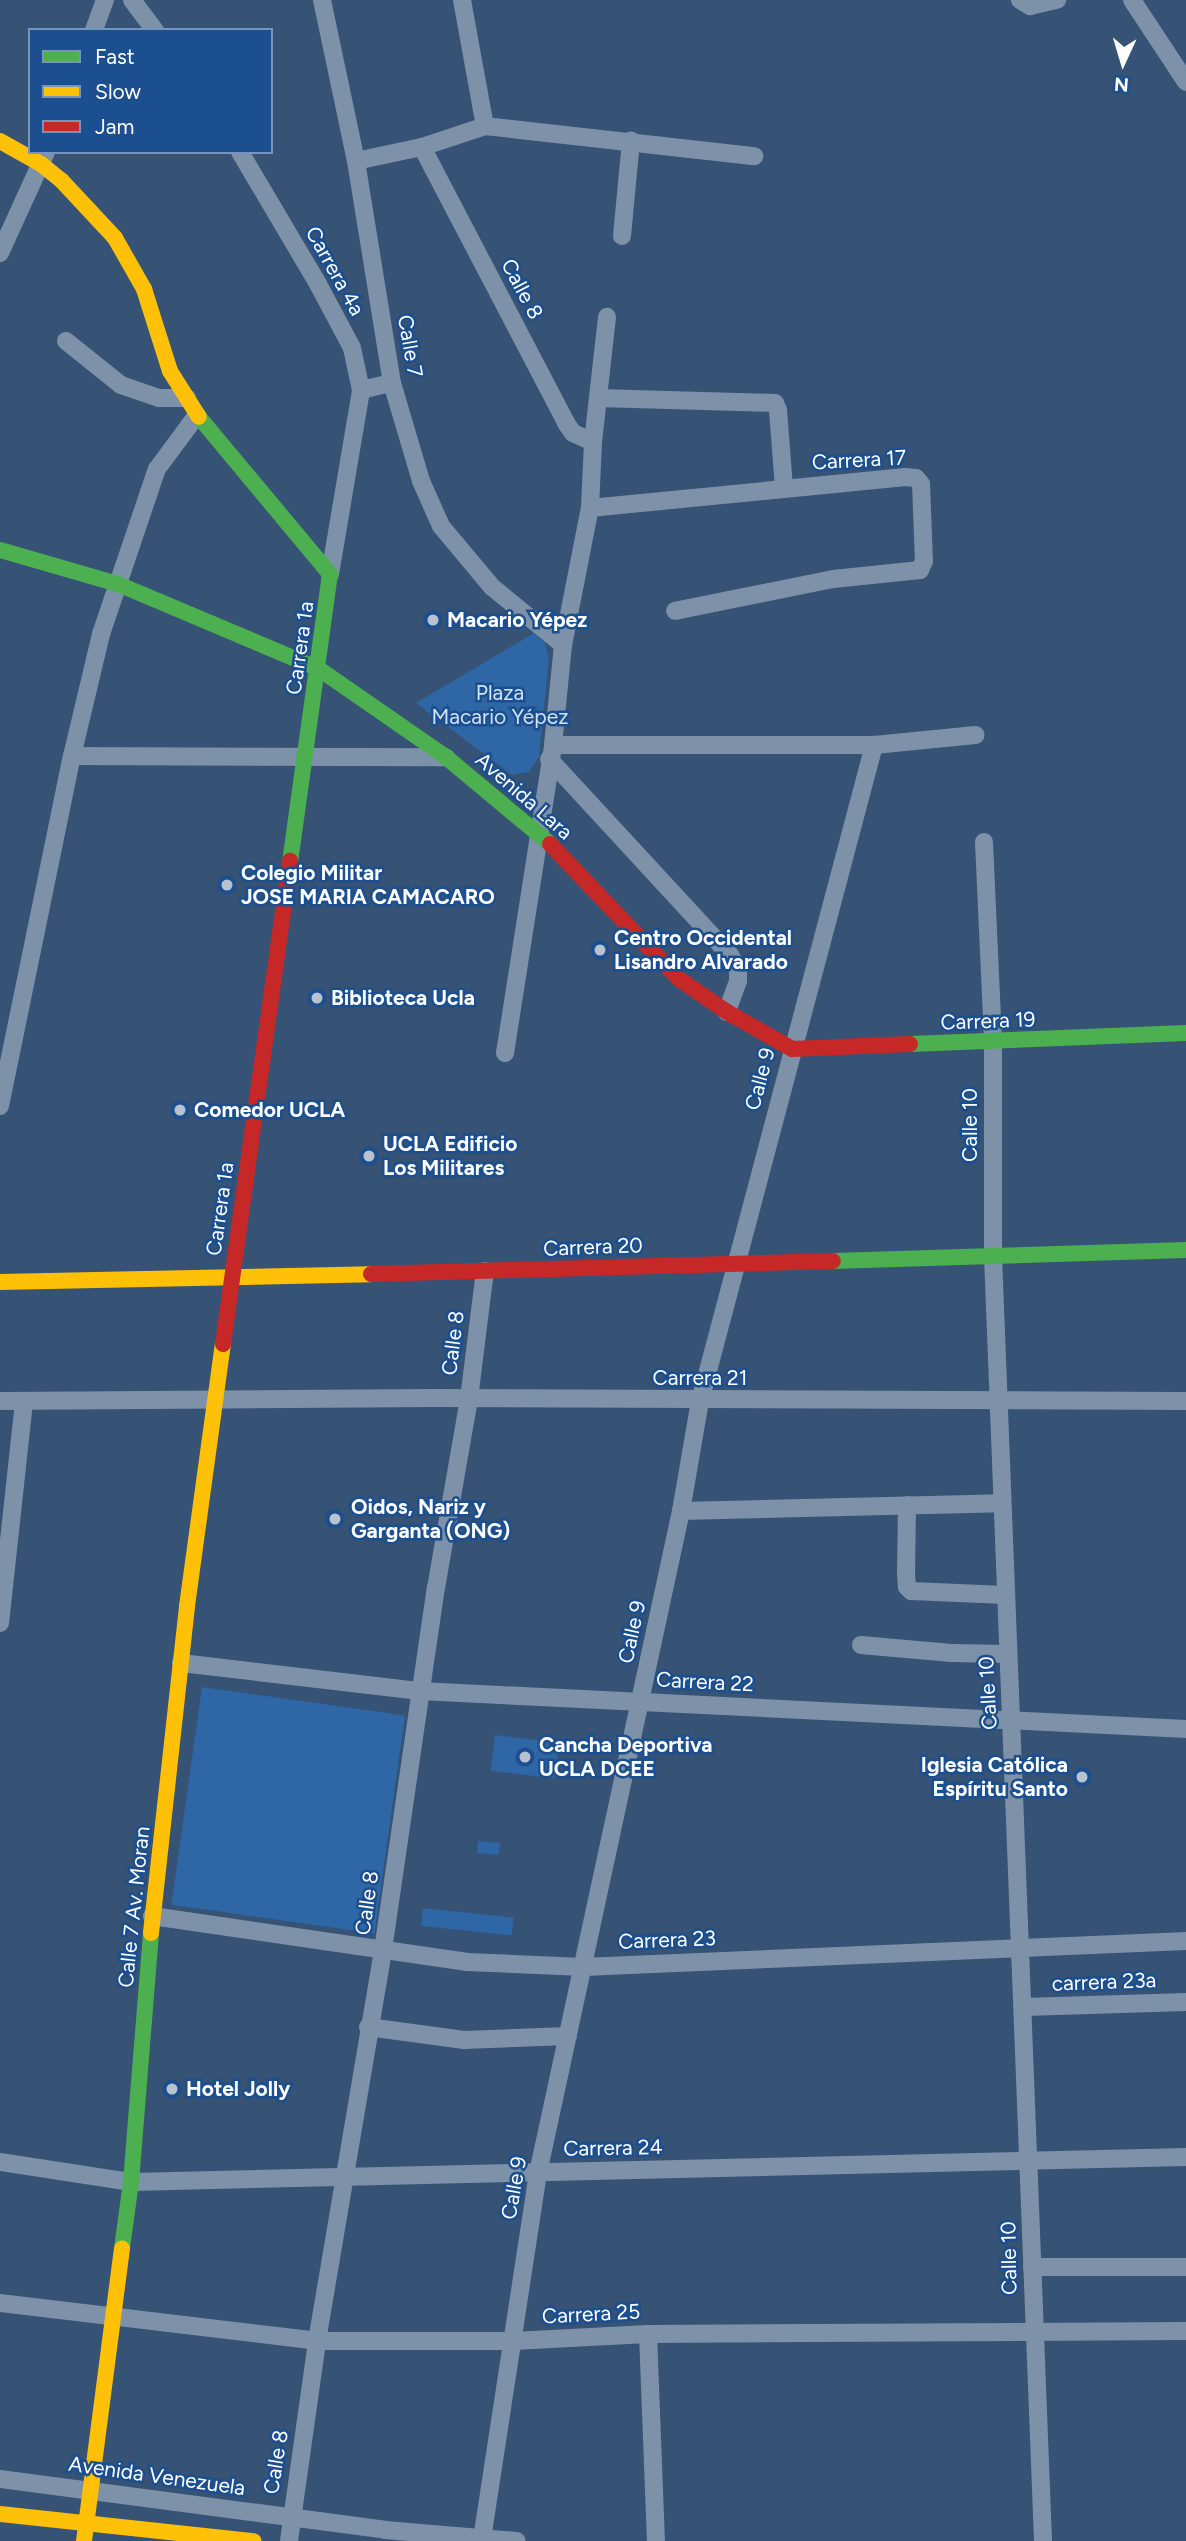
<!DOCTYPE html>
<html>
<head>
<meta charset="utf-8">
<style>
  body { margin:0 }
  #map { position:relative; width:1186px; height:2541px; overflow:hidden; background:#365274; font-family:Figtree,sans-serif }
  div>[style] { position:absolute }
  .green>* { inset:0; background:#2f66a5; transform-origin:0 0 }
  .street>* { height:18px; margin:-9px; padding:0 9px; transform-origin:9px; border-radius:9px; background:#7d92a8 }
  .fast>* { height:16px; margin:-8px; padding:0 8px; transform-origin:8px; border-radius:8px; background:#4caf50 }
  .slow>* { height:16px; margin:-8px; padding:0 8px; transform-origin:8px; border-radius:8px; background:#ffc107 }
  .jam>* { height:16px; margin:-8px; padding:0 8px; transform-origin:8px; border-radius:8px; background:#c62828 }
  .dots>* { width:19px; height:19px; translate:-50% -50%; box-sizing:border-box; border:4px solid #1b4f8f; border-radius:50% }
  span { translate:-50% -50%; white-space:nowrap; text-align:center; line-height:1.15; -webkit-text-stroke:5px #1b4f8f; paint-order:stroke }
  .street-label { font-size:21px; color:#fff }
  .poi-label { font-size:21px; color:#fff; font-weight:700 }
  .left { translate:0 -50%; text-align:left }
  .right { translate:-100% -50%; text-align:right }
  .park-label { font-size:21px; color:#cfe3fa }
  .legend { position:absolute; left:28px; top:28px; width:245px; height:126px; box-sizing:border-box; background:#1b4f8f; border:2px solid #7695bc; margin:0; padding:9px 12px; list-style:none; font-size:21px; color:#fff }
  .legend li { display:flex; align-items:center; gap:14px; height:35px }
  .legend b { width:35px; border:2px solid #7695bc }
  .north { position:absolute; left:1088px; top:28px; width:70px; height:70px; -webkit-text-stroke:5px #1b4f8f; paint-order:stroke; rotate:184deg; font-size:19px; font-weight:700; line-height:28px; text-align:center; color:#fff }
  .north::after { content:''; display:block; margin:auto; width:24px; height:32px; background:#fff; clip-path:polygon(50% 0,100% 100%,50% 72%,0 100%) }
</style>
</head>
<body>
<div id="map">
  <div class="green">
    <i style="clip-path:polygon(534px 633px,545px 643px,549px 659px,539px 757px,529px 772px,512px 775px,416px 703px)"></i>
    <i style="left:202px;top:1687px;width:205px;height:220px;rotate:8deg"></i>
    <i style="left:495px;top:1735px;width:64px;height:36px;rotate:7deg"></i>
    <i style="left:478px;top:1841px;width:22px;height:12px;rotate:5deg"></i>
    <i style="left:423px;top:1908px;width:91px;height:18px;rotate:6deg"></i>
  </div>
  <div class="street">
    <i style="left:132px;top:0;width:38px;rotate:53deg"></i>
    <i style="left:322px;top:0;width:165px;rotate:78.1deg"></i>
    <i style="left:356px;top:161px;width:225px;rotate:80.8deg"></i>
    <i style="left:392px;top:383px;width:102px;rotate:73.5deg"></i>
    <i style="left:421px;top:481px;width:49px;rotate:66deg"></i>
    <i style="left:441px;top:526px;width:80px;rotate:50.1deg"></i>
    <i style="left:492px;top:587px;width:92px;rotate:39.2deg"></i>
    <i style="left:462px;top:0;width:128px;rotate:79.7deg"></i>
    <i style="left:1020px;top:0;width:12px;rotate:31deg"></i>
    <i style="left:1030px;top:6px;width:28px;rotate:-13deg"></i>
    <i style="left:1132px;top:0;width:98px;rotate:56.6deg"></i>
    <i style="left:94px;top:30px;width:32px;rotate:-70deg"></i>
    <i style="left:422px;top:147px;width:311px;rotate:62.4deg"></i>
    <i style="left:566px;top:423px;width:12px;rotate:55deg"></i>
    <i style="left:573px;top:433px;width:22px;rotate:24deg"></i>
    <i style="left:240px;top:152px;width:153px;rotate:59.4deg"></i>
    <i style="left:318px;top:284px;width:72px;rotate:62deg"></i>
    <i style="left:352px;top:348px;width:43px;rotate:77.9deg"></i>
    <i style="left:361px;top:390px;width:32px;rotate:-13deg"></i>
    <i style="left:356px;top:161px;width:67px;rotate:-12deg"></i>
    <i style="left:422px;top:147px;width:66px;rotate:-18.4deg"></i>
    <i style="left:485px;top:126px;width:271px;rotate:6.4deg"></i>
    <i style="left:622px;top:236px;width:96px;rotate:-84.6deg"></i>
    <i style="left:0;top:253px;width:111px;rotate:-65.5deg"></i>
    <i style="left:66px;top:341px;width:70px;rotate:38.7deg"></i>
    <i style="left:121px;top:385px;width:40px;rotate:18.9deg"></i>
    <i style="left:159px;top:398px;width:28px"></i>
    <i style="left:598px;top:398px;width:177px;rotate:1.6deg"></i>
    <i style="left:775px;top:403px;width:8px;rotate:67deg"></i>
    <i style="left:778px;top:410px;width:78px;rotate:85.6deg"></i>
    <i style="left:590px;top:508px;width:317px;rotate:-5.6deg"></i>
    <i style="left:905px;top:477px;width:11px;rotate:5deg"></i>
    <i style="left:916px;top:478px;width:8px;rotate:50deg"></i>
    <i style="left:921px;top:484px;width:77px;rotate:87.8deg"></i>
    <i style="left:924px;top:561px;width:10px;rotate:114deg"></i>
    <i style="left:920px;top:570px;width:87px;rotate:174.1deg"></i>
    <i style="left:833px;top:579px;width:161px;rotate:168.6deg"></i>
    <i style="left:330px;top:574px;width:187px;rotate:-80.4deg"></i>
    <i style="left:553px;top:745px;width:321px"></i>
    <i style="left:874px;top:745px;width:102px;rotate:-5.6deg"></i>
    <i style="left:72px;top:756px;width:374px;rotate:0.2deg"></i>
    <i style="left:549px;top:759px;width:267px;rotate:47.3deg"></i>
    <i style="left:730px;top:955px;width:15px;rotate:58deg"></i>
    <i style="left:738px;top:968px;width:13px;rotate:90deg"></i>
    <i style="left:738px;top:981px;width:33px;rotate:110deg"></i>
    <i style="left:984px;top:842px;width:200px;rotate:87.4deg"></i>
    <i style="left:993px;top:1042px;width:214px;rotate:90deg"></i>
    <i style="left:993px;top:1256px;width:1286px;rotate:87.77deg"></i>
    <i style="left:505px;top:1053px;width:312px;rotate:-81.1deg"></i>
    <i style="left:553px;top:745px;width:100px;rotate:-84.3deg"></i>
    <i style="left:563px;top:645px;width:140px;rotate:-78.9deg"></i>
    <i style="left:590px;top:508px;width:66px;rotate:-87.4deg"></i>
    <i style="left:593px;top:442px;width:126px;rotate:-83.6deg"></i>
    <i style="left:0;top:1106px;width:357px;rotate:-78.4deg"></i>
    <i style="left:72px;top:756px;width:125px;rotate:-76.6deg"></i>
    <i style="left:101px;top:634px;width:174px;rotate:-71.3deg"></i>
    <i style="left:157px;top:469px;width:67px;rotate:-53.5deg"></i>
    <i style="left:0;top:1401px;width:434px;rotate:-0.4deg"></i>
    <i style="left:434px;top:1398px;width:752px;rotate:0.23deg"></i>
    <i style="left:907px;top:1505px;width:68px;rotate:90.8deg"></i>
    <i style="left:906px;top:1573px;width:14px;rotate:86deg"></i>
    <i style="left:907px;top:1587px;width:6px;rotate:45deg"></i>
    <i style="left:911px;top:1591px;width:94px;rotate:2.4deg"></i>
    <i style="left:681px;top:1511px;width:321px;rotate:-1.4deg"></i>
    <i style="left:0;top:1623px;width:223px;rotate:-83.8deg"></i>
    <i style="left:861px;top:1645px;width:91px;rotate:5deg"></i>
    <i style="left:952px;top:1653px;width:56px;rotate:1deg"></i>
    <i style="left:181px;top:1663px;width:241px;rotate:6.7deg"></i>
    <i style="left:420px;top:1691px;width:767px;rotate:2.84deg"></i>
    <i style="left:152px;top:1916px;width:317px;rotate:8.3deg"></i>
    <i style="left:466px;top:1962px;width:117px;rotate:2.4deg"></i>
    <i style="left:583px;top:1967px;width:604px;rotate:-2.47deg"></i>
    <i style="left:1024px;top:2007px;width:162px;rotate:-1.8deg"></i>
    <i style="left:368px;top:2027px;width:97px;rotate:7.7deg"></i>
    <i style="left:464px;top:2040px;width:104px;rotate:-2.2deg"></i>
    <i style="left:0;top:2162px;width:133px;rotate:8.7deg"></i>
    <i style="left:131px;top:2182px;width:1055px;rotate:-1.36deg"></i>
    <i style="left:1032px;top:2267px;width:154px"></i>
    <i style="left:0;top:2303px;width:319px;rotate:6.8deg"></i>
    <i style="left:317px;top:2341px;width:196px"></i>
    <i style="left:513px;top:2341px;width:135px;rotate:-3deg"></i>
    <i style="left:648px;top:2334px;width:538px;rotate:-0.32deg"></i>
    <i style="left:648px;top:2334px;width:207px;rotate:87.8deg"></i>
    <i style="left:0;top:2479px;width:388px;rotate:7.5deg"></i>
    <i style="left:385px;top:2530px;width:132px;rotate:4.8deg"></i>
    <i style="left:482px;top:2539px;width:370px;rotate:-81.3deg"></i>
    <i style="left:538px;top:2173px;width:677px;rotate:-77.81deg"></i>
    <i style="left:681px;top:1511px;width:112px;rotate:-80.2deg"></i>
    <i style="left:700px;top:1401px;width:679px;rotate:-75.14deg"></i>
    <i style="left:289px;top:2541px;width:202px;rotate:-82deg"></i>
    <i style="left:317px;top:2341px;width:397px;rotate:-80.4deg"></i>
    <i style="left:383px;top:1950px;width:366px;rotate:-81.7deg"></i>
    <i style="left:436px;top:1588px;width:192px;rotate:-80.1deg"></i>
    <i style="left:469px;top:1399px;width:129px;rotate:-82.9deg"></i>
  </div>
  <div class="fast">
    <i style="left:199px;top:417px;width:204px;rotate:50.2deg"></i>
    <i style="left:330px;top:574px;width:290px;rotate:97.9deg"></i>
    <i style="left:0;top:550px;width:123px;rotate:16.1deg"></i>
    <i style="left:118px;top:584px;width:218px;rotate:22.9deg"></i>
    <i style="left:319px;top:669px;width:155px;rotate:34.7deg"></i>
    <i style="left:446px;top:757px;width:136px;rotate:39.9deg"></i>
    <i style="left:910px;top:1044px;width:276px;rotate:-2.3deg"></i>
    <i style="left:833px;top:1261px;width:353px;rotate:-1.8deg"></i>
    <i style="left:122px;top:2248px;width:67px;rotate:-82.2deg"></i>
    <i style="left:131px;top:2182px;width:250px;rotate:-85.4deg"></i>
  </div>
  <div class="slow">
    <i style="left:0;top:141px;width:47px;rotate:29.3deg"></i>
    <i style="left:41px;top:164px;width:26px;rotate:39deg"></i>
    <i style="left:61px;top:180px;width:79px;rotate:47deg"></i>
    <i style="left:115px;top:238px;width:59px;rotate:60.4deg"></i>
    <i style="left:144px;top:289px;width:86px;rotate:72.4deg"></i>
    <i style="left:170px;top:371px;width:54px;rotate:57.8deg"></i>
    <i style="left:0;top:1282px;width:371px;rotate:-1.2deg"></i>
    <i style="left:151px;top:1933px;width:329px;rotate:-83.7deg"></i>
    <i style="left:187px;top:1606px;width:264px;rotate:-82.2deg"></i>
    <i style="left:0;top:2514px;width:255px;rotate:6.1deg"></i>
    <i style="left:84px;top:2541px;width:295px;rotate:-82.6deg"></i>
  </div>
  <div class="jam">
    <i style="left:550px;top:844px;width:187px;rotate:46.3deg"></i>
    <i style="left:679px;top:979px;width:58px;rotate:34.5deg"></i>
    <i style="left:727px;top:1012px;width:75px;rotate:29.6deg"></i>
    <i style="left:792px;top:1049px;width:118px;rotate:-2.4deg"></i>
    <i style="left:371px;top:1274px;width:462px;rotate:-1.6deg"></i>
    <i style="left:223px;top:1344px;width:488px;rotate:-82.1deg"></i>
  </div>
  <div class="dots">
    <i style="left:433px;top:620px;background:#b9c2ce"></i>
    <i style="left:227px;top:885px;background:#b9c2ce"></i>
    <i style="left:600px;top:950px;background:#b9c2ce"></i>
    <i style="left:317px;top:998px;background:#b9c2ce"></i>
    <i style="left:180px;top:1110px;background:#b9c2ce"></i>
    <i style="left:369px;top:1156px;background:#b9c2ce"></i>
    <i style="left:335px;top:1519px;background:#b9c2ce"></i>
    <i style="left:525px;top:1757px;background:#b9c2ce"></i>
    <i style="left:1082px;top:1777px;background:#b9c2ce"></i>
    <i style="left:172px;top:2089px;background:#b9c2ce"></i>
  </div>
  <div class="street-label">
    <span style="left:335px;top:271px;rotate:61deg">Carrera 4a</span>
    <span style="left:522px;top:289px;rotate:62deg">Calle 8</span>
    <span style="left:410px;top:346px;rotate:80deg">Calle 7</span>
    <span style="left:859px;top:460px;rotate:-3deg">Carrera 17</span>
    <span style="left:300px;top:648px;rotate:-82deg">Carrera 1a</span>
    <span style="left:524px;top:796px;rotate:41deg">Avenida Lara</span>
    <span style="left:988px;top:1021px;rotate:-2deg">Carrera 19</span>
    <span style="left:760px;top:1079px;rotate:-75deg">Calle 9</span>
    <span style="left:970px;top:1125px;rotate:-90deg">Calle 10</span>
    <span style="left:220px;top:1209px;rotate:-82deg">Carrera 1a</span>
    <span style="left:593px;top:1247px;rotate:-2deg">Carrera 20</span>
    <span style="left:453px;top:1343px;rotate:-83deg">Calle 8</span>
    <span style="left:700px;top:1378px">Carrera 21</span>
    <span style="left:632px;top:1632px;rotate:-78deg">Calle 9</span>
    <span style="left:705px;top:1682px;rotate:3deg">Carrera 22</span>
    <span style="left:988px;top:1693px;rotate:-93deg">Calle 10</span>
    <span style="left:367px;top:1903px;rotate:-82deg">Calle 8</span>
    <span style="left:134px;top:1907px;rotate:-84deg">Calle 7 Av. Moran</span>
    <span style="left:667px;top:1940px;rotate:-2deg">Carrera 23</span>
    <span style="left:1104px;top:1982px;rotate:-2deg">carrera 23a</span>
    <span style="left:613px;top:2148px;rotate:-1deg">Carrera 24</span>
    <span style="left:514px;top:2188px;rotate:-80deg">Calle 9</span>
    <span style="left:1009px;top:2258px;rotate:-91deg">Calle 10</span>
    <span style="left:591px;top:2314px;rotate:-3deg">Carrera 25</span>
    <span style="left:276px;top:2462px;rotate:-81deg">Calle 8</span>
    <span style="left:157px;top:2476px;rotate:8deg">Avenida Venezuela</span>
  </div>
  <div class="poi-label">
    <span class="left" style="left:447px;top:620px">Macario Yépez</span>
    <span class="left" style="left:241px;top:885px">Colegio Militar<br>JOSE MARIA CAMACARO</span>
    <span class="left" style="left:614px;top:950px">Centro Occidental<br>Lisandro Alvarado</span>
    <span class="left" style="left:331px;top:998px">Biblioteca Ucla</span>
    <span class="left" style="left:194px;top:1110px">Comedor UCLA</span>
    <span class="left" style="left:383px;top:1156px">UCLA Edificio<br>Los Militares</span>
    <span class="left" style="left:351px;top:1519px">Oidos, Nariz y<br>Garganta (ONG)</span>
    <span class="left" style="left:539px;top:1757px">Cancha Deportiva<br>UCLA DCEE</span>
    <span class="right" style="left:1068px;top:1777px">Iglesia Católica<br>Espíritu Santo</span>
    <span class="left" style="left:186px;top:2089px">Hotel Jolly</span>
  </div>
  <div class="park-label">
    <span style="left:500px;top:705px">Plaza<br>Macario Yépez</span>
  </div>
  <ul class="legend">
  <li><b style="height:9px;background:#4caf50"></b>Fast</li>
  <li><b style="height:9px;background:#ffc107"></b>Slow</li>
  <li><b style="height:9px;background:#c62828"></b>Jam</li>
  </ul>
  <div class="north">N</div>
</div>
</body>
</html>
